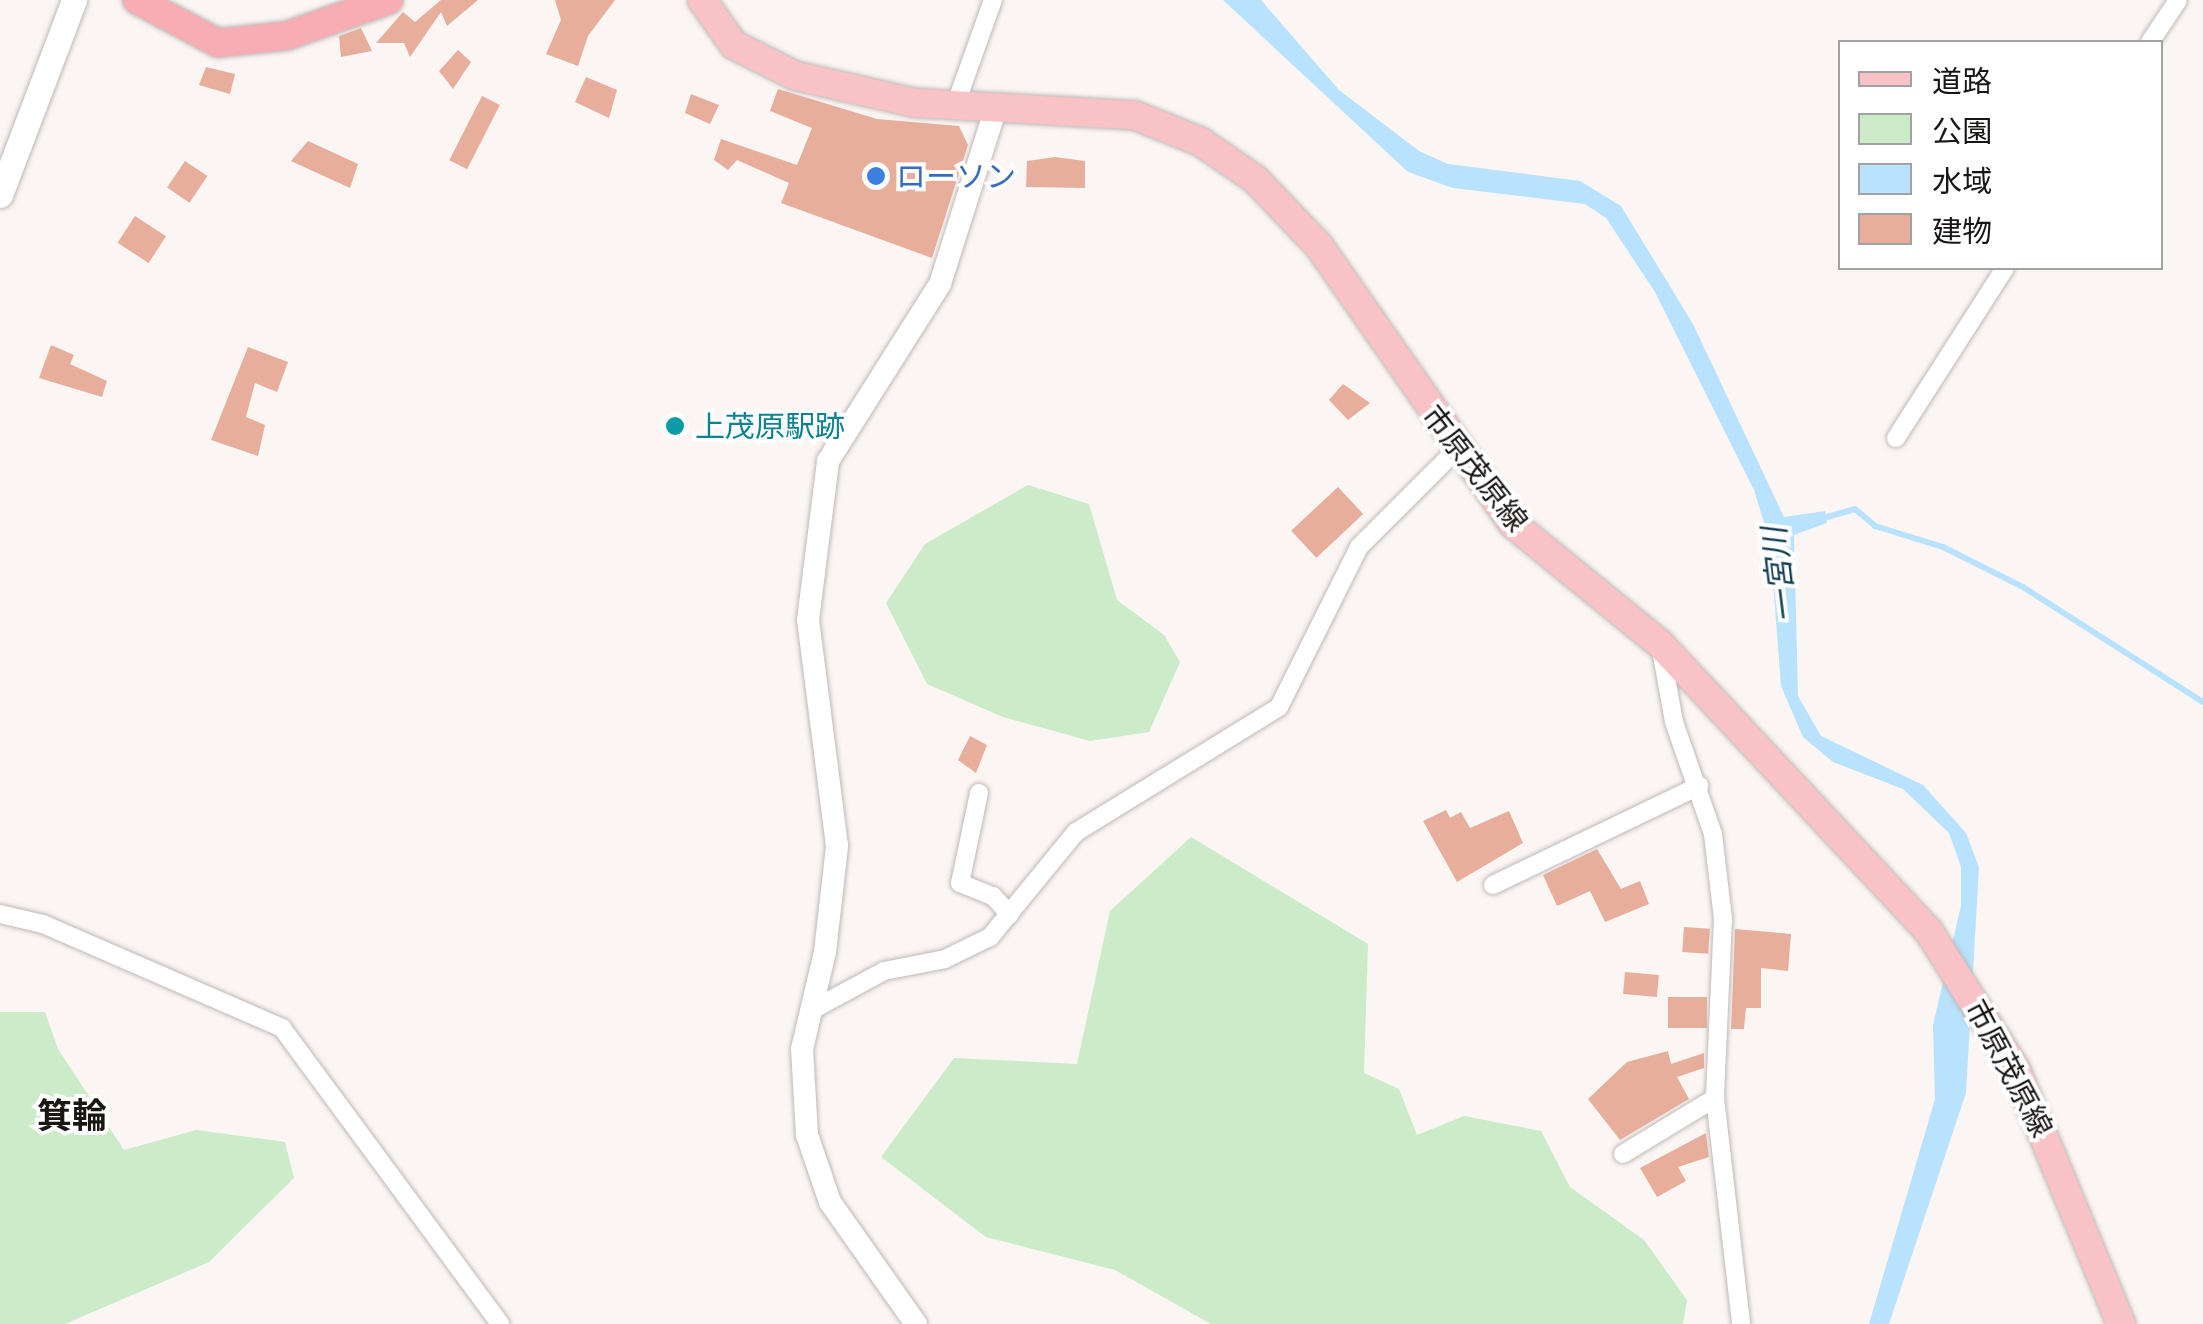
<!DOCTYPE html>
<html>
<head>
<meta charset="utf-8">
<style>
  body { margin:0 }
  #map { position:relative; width:2203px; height:1324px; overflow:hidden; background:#fbf5f3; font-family:"Open Sans","Noto Sans JP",sans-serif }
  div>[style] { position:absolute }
  .green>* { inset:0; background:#cbebc9 }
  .water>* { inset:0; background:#b8e2fd }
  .stream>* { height:6px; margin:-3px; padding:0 3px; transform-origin:3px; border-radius:3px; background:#b8e2fd }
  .building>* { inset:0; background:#e7af9b; transform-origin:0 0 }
  .roads { filter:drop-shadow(0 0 2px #bfb9b7) drop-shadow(0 0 2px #bfb9b7) }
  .minor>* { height:18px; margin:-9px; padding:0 9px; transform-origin:9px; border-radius:9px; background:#fff }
  .tertiary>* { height:22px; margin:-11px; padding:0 11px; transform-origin:11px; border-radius:11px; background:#fff }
  .secondary>* { height:25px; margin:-12.5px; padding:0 12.5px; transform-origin:12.5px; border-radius:12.5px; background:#fff }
  .primary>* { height:28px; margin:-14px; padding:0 14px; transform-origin:14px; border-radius:14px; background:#f8c2c7 }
  .trunk>* { height:28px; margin:-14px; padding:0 14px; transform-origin:14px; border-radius:14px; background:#f6aeb4 }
  .dots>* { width:28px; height:28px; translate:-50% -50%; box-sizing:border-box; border:5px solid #fff; border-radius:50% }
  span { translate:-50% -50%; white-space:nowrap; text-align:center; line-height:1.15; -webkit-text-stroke:8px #fff; paint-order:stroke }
  .shop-label { font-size:30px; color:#366cbe }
  .left { translate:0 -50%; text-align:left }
  .culture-label { font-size:30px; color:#0d838f }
  .street-label { font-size:30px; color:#191716 }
  .water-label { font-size:32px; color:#103a51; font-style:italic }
  .quarter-label { font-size:35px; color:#191716; font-weight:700 }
  .legend { position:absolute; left:1838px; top:40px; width:325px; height:230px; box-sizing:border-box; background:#fff; border:2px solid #a3a2a2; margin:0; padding:12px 18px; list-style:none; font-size:30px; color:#191716 }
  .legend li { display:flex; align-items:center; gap:20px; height:50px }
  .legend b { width:50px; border:2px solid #a3a2a2 }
</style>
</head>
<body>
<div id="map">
  <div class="green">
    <i style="clip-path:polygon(1028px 485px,1089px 504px,1117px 600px,1164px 635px,1180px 662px,1149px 732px,1090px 741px,1003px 717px,927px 684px,886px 603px,925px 544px)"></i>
    <i style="clip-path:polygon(1191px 837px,1368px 944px,1364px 1073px,1399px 1089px,1417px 1135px,1464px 1116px,1541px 1131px,1570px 1187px,1644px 1240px,1687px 1300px,1683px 1324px,1211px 1324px,1115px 1270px,986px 1237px,881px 1157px,954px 1058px,1077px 1064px,1110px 911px)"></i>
    <i style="clip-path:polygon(0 1012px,45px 1012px,58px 1049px,124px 1150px,196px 1130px,285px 1142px,294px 1178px,209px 1262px,65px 1324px,0 1324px)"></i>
  </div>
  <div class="water">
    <i style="clip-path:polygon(1223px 0,1261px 0,1339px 90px,1419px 151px,1448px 164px,1580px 181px,1621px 206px,1693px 324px,1784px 517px,1825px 511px,1827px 523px,1794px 535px,1798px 696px,1821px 736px,1923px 785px,1966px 833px,1979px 867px,1966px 1093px,1889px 1324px,1869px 1324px,1935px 1099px,1933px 1025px,1961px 906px,1961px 867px,1949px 833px,1903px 789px,1833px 762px,1803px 737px,1781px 686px,1770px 542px,1754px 490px,1655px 292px,1606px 218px,1585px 204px,1453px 188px,1408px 172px)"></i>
  </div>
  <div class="stream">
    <i style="left:1820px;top:519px;width:36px;rotate:-16deg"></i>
    <i style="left:1855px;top:509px;width:26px;rotate:40deg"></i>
    <i style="left:1875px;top:526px;width:71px;rotate:17.2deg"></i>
    <i style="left:1943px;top:547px;width:89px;rotate:26.6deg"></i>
    <i style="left:2023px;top:587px;width:214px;rotate:32.6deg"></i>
  </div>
  <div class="building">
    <i style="clip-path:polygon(441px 0,478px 0,447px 26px,441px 12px,410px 57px,404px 43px,376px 43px,403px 12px,415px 22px)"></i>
    <i style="clip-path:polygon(555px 0,615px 0,588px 36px,578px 66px,546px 54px,561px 20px)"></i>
    <i style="clip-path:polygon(361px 28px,372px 51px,341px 57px,339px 36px)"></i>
    <i style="clip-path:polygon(458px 50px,471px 62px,453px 89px,439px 71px)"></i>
    <i style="clip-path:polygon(206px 67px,235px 74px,230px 94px,199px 85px)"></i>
    <i style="clip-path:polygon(586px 77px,617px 90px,609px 118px,575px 102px)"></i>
    <i style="clip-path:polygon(778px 89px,877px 119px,959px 126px,968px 145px,932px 258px,781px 203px,789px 183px,737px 160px,728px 170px,714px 160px,721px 139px,797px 165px,812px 128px,770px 111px)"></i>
    <i style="clip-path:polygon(691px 94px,719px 105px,710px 124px,685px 113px)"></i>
    <i style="left:482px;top:96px;width:20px;height:72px;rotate:27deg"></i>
    <i style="clip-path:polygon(308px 141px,358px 164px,350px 188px,291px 161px)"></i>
    <i style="clip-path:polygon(1055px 157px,1085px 161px,1085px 188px,1026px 187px,1027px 161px)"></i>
    <i style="left:185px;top:161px;width:27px;height:32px;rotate:34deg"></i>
    <i style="left:135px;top:216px;width:37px;height:32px;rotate:33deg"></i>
    <i style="clip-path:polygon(51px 345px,74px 355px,70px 364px,107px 381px,102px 397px,39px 378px)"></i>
    <i style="clip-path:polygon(248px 347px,288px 362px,277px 392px,255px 383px,246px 417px,265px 425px,258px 456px,211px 440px)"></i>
    <i style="clip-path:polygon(1343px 384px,1370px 403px,1348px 420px,1329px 400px)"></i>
    <i style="left:1338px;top:487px;width:37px;height:64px;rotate:47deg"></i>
    <i style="clip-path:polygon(970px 736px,987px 745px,976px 773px,958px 760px)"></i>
    <i style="clip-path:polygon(1446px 810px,1450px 818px,1461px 812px,1470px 828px,1509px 811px,1523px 843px,1457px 882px,1423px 821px)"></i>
    <i style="clip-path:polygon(1597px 849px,1621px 889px,1640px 881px,1649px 904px,1605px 922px,1590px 891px,1557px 906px,1543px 875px)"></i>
    <i style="left:1684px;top:927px;width:26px;height:25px;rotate:4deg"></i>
    <i style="clip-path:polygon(1735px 929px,1791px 934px,1788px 971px,1761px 968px,1761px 1008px,1746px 1008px,1744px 1029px,1731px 1029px)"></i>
    <i style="left:1625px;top:972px;width:34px;height:22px;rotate:5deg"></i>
    <i style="left:1668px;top:997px;width:39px;height:31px"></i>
    <i style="clip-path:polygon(1668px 1051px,1671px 1064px,1704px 1053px,1704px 1068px,1677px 1077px,1689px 1099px,1620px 1140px,1588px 1099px,1627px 1062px)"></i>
    <i style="clip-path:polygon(1706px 1133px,1709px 1157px,1678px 1167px,1686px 1181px,1657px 1197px,1640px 1168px)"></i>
  </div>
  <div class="roads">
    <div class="minor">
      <i style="left:2150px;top:42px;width:50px;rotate:-56.3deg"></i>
      <i style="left:955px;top:106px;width:113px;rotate:-70.3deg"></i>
      <i style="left:1896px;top:438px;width:202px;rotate:-57.3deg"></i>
      <i style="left:1660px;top:644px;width:79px;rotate:79.8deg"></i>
      <i style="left:1674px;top:722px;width:119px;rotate:70.8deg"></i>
      <i style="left:1713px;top:834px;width:86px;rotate:83.3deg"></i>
      <i style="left:1723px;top:919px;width:179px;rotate:92.6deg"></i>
      <i style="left:1715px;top:1098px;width:227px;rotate:83.4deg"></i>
      <i style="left:979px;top:793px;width:92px;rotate:101.9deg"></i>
      <i style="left:960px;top:883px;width:35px;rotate:22deg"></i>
      <i style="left:993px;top:896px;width:25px;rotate:48deg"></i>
      <i style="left:1493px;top:885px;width:229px;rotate:-25.7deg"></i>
      <i style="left:0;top:914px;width:44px;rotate:13.1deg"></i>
      <i style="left:43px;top:924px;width:261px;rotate:23.5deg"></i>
      <i style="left:282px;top:1028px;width:368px;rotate:53.6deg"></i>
      <i style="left:810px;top:1011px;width:84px;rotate:-28.4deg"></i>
      <i style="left:884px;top:971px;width:62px;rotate:-11.1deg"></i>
      <i style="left:945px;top:959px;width:50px;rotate:-26.1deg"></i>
      <i style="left:990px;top:937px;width:136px;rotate:-50.7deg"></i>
      <i style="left:1076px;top:832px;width:238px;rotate:-31.6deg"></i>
      <i style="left:1279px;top:707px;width:179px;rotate:-63.4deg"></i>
      <i style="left:1359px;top:547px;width:137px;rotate:-45deg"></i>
      <i style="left:1623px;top:1154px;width:108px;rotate:-31.3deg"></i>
    </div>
    <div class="tertiary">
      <i style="left:916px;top:1324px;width:149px;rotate:-125.2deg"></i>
      <i style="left:830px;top:1202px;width:71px;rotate:-108.9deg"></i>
      <i style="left:807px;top:1135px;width:86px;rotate:-93.3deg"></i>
      <i style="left:802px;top:1049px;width:100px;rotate:-76.7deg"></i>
      <i style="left:825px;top:952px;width:107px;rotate:-83.5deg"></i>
      <i style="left:837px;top:846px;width:228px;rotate:-97.3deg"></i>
      <i style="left:808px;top:620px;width:160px;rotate:-82.8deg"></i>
      <i style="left:828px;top:461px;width:209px;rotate:-57.7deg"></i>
      <i style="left:940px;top:284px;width:186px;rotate:-72.4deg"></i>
    </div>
    <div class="secondary">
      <i style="left:0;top:195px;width:209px;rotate:-69.2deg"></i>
    </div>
    <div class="primary">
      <i style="left:702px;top:0;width:55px;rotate:54.6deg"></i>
      <i style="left:734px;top:45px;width:69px;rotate:26.6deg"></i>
      <i style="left:796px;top:76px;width:123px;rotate:12.7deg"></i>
      <i style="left:916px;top:103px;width:218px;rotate:3.2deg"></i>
      <i style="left:1134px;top:115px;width:72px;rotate:21.9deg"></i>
      <i style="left:1201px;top:142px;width:65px;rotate:34.4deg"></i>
      <i style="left:1255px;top:179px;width:93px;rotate:46.3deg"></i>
      <i style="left:1319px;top:246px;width:339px;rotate:55.1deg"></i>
      <i style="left:1513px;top:524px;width:190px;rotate:39.2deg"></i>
      <i style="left:1660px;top:644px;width:392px;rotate:46.9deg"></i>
      <i style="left:1928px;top:930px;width:165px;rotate:57.8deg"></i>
      <i style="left:2016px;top:1070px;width:275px;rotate:67.5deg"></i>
    </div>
    <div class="trunk">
      <i style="left:137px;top:0;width:92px;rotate:28deg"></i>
      <i style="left:218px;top:43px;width:68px;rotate:-5.9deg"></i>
      <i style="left:286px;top:36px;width:109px;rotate:-19.3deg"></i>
    </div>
  </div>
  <div class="dots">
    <i style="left:876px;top:176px;background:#3f7fe0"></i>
    <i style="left:675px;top:426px;background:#0f9aa8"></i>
  </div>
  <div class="shop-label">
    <span class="left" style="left:896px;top:176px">ローソン</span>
  </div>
  <div class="culture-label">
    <span class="left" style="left:695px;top:426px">上茂原駅跡</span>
  </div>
  <div class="street-label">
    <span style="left:1475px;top:468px;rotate:52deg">市原茂原線</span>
    <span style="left:2009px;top:1068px;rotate:62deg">市原茂原線</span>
  </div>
  <div class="water-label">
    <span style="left:1779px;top:575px;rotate:-97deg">一宮川</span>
  </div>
  <div class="quarter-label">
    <span style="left:72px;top:1115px">箕輪</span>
  </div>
  <ul class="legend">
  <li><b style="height:12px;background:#f8c2c7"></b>道路</li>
  <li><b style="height:28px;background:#cbebc9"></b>公園</li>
  <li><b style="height:28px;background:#b8e2fd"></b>水域</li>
  <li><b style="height:28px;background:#e7af9b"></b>建物</li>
  </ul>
</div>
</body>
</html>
